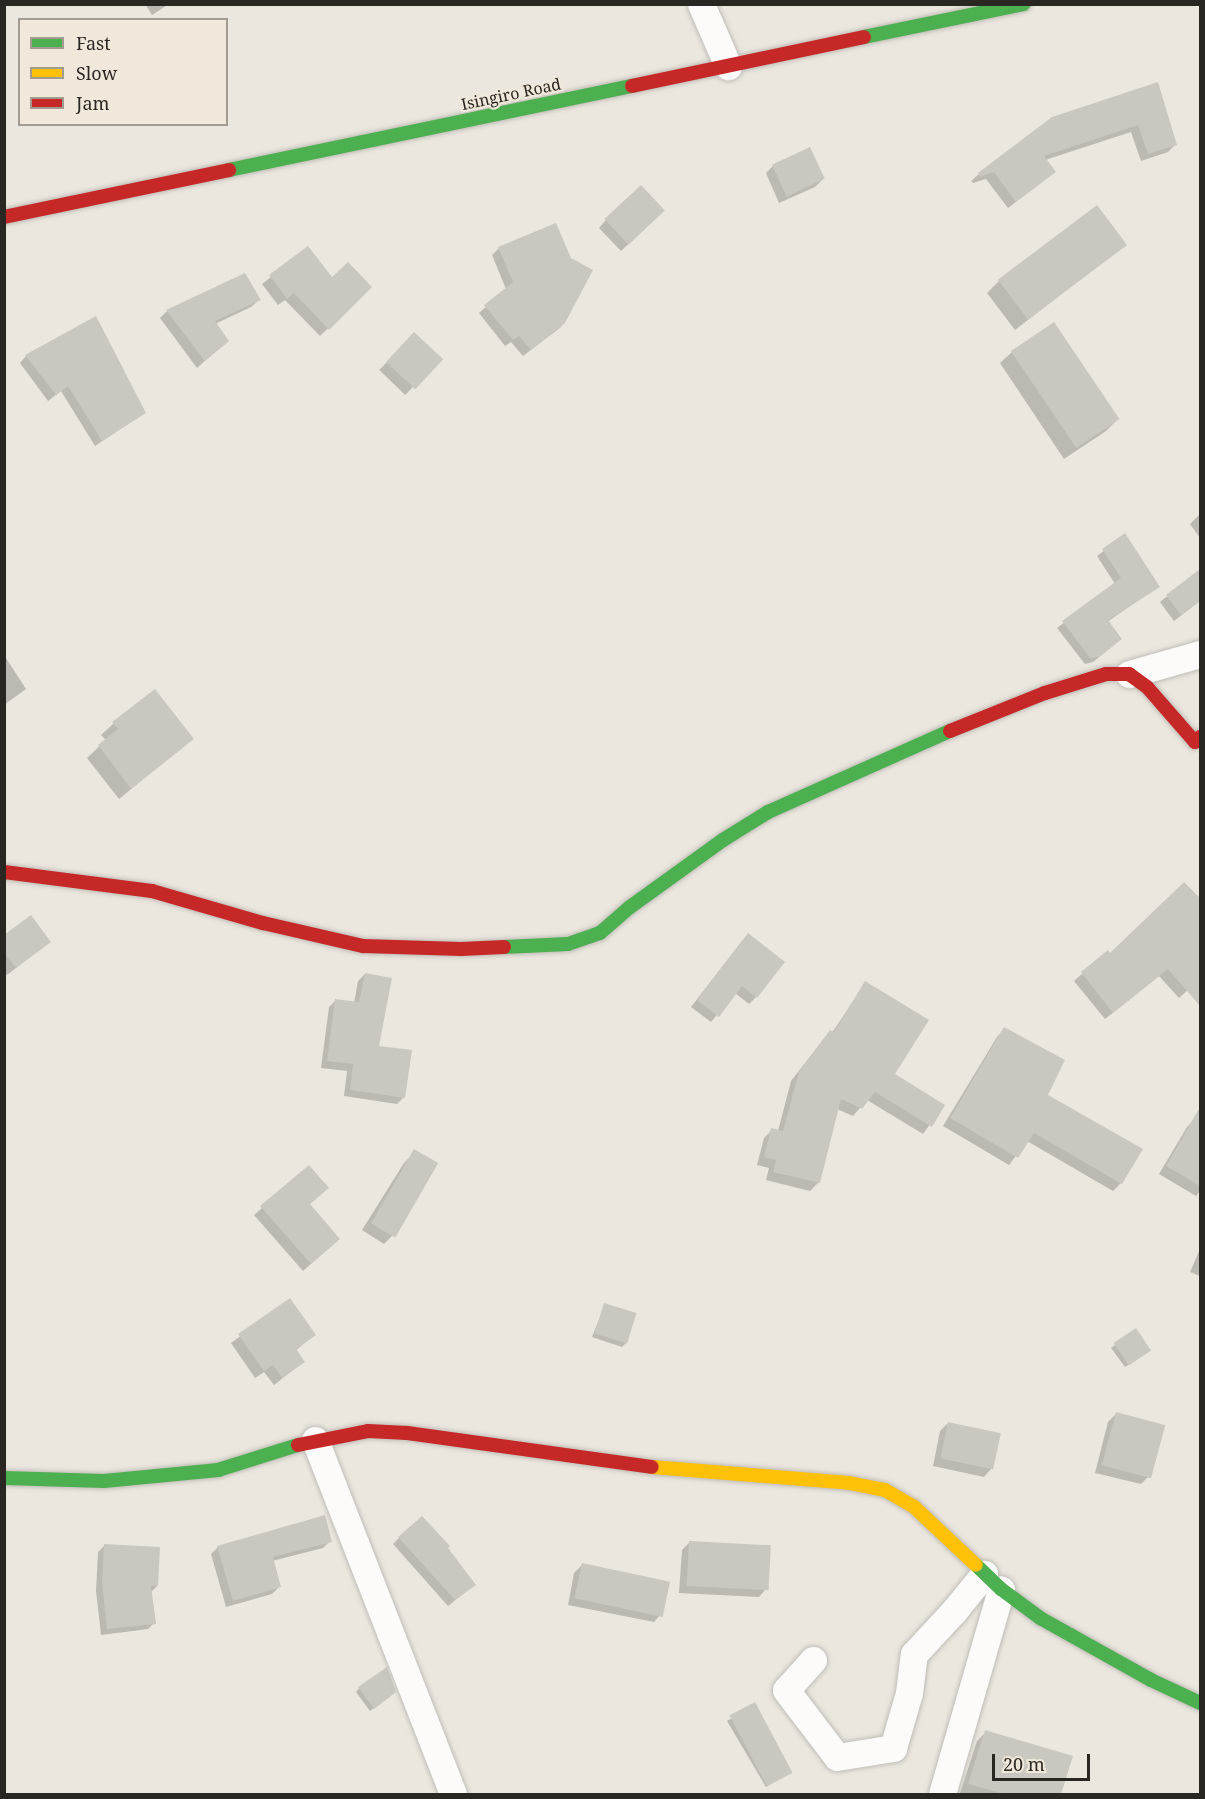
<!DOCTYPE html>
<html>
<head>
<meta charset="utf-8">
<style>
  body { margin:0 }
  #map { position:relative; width:1205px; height:1799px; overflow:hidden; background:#ebe7df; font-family:"Noto Serif",serif }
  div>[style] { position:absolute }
  .shadow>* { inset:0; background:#0003; transform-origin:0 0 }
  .building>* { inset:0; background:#c9c7c0; transform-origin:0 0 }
  .roads { filter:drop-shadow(0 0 2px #c0bdb7) drop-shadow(0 0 2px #c0bdb7) }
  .street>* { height:27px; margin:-13.5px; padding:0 13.5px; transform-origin:13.5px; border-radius:13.5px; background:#fcfbfa }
  .fast>* { height:14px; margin:-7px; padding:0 7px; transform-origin:7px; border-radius:7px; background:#4caf50 }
  .slow>* { height:14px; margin:-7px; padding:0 7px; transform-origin:7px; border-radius:7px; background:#ffc107 }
  .jam>* { height:14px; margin:-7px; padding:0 7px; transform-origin:7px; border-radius:7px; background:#c62828 }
  span { translate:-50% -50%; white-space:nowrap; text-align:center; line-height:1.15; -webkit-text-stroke:4.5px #f0e8da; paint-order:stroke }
  .street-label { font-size:16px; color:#2a2722 }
  .frame { position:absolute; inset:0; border:6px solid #2a2722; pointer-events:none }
  .legend { position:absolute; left:18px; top:18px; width:210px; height:108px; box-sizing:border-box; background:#f0e8da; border:2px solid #a19b90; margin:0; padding:8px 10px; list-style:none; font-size:18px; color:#2a2722 }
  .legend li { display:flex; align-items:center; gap:12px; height:30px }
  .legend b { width:30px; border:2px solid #a19b90 }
  .scale { position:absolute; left:992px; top:1754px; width:98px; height:27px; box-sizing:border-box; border:3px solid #2a2722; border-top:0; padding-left:8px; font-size:18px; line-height:21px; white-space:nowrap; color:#2a2722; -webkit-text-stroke:4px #f0e8da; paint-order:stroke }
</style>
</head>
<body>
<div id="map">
  <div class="shadow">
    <i style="clip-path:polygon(145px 4px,169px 4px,152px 15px)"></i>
    <i style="clip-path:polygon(1157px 84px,1176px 144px,1168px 152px,1141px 161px,1131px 132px,1045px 160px,1054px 172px,1008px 208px,986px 179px,973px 183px,971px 181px,979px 174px)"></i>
    <i style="clip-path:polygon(773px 166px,823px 179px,815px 187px,779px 203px,766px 173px)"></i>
    <i style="clip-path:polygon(663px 211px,621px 251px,599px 228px,606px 220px)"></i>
    <i style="clip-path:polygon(1125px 245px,1015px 330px,987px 293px,999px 281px)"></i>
    <i style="clip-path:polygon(308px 248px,332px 280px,370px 287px,320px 336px,285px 300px,278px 305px,262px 284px)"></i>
    <i style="clip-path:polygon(499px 248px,591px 271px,561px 327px,523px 356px,511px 342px,505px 346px,479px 313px,506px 289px,492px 255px)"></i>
    <i style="clip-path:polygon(259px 300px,251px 307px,215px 324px,227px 341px,197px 368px,160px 318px,167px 311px)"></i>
    <i style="clip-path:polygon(95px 319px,144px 413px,95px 446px,61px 391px,48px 401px,20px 363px,26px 356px)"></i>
    <i style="left:414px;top:334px;width:36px;height:50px;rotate:44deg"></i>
    <i style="clip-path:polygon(1012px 352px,1118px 419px,1106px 431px,1064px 459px,1000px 363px)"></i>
    <i style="clip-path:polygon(1200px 514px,1200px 538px,1190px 524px)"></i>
    <i style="clip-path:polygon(1124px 536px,1158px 587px,1107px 622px,1114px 645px,1093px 662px,1085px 664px,1057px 628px,1115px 584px,1097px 556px)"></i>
    <i style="clip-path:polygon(1200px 570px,1200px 601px,1174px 621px,1160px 602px)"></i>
    <i style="clip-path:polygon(4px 655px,26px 689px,4px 705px)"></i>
    <i style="clip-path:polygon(155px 692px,192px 739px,119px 799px,87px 758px,106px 740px,101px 735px,113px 724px)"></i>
    <i style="clip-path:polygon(1184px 884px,1200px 901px,1200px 979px,1179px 998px,1159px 976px,1105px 1019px,1074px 981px,1107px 952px,1110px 955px)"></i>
    <i style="clip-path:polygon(4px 937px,49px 942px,7px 975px,4px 971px)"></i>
    <i style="clip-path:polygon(742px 941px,756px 997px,749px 1004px,735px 993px,711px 1022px,691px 1007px)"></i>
    <i style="clip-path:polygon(365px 974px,378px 1047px,404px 1097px,397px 1104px,344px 1096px,347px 1071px,321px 1068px,329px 1007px,336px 1000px,354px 1003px,358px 981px)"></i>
    <i style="clip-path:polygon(865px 983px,893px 1075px,943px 1106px,923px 1134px,867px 1100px,853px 1116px,837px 1109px,818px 1183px,810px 1191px,766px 1180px,769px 1168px,757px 1165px,764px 1138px,772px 1130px,778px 1131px,791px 1081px,823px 1040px,832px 1033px)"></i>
    <i style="clip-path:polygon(1004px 1029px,1046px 1095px,1121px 1183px,1113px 1191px,1027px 1141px,1009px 1165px,943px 1126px,997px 1037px)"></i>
    <i style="clip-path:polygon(1195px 1119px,1200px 1122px,1200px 1191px,1196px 1196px,1159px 1174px,1187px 1127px)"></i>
    <i style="clip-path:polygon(412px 1155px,392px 1236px,384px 1244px,362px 1230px,404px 1163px)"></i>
    <i style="clip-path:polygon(309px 1167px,308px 1205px,331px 1246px,303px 1271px,254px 1215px)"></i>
    <i style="clip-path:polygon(1200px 1249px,1200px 1276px,1190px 1272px)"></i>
    <i style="clip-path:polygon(289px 1300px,314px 1335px,295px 1351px,303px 1362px,274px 1385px,264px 1372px,255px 1378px,231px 1343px)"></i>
    <i style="clip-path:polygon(605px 1305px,626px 1343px,622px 1347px,592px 1337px)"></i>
    <i style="clip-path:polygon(1115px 1345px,1146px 1353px,1125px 1367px,1111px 1348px)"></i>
    <i style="clip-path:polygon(1116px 1414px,1149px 1476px,1141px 1484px,1095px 1473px,1108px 1422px)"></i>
    <i style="clip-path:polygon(948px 1423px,991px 1469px,984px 1477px,933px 1466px,940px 1431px)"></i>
    <i style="clip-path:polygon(399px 1538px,446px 1548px,474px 1585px,448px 1606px,393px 1544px)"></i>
    <i style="clip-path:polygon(330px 1541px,323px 1548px,272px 1561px,279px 1587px,272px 1594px,226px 1607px,211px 1554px,218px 1547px)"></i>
    <i style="clip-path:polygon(690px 1542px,766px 1589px,759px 1597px,679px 1593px,682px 1550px)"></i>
    <i style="clip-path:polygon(104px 1546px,157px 1586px,151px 1592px,154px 1623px,148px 1629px,101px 1635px,96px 1591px,98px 1552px)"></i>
    <i style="clip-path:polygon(582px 1565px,661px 1614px,654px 1622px,568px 1605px,574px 1573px)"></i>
    <i style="clip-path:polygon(359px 1688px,391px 1696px,370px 1711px,356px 1692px)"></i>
    <i style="clip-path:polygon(754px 1704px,790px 1773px,766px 1787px,727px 1721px)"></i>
    <i style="clip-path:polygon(986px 1732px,1071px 1757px,1060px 1794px,960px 1793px,977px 1741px)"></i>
  </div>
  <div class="building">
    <i style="clip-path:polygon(1158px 82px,1177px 145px,1148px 154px,1138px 125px,1044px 156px,1056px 172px,1016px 202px,994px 172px,980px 177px,978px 173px,1052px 117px)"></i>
    <i style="left:810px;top:147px;width:35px;height:42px;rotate:65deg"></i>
    <i style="left:641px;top:185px;width:35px;height:50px;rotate:47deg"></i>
    <i style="left:1097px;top:205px;width:50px;height:124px;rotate:53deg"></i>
    <i style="clip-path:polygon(556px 223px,571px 258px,593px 270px,565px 323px,531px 350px,519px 336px,513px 340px,484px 305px,513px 282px,498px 247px)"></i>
    <i style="clip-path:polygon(308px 246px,332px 277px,348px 262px,372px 287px,329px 330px,294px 293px,287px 299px,269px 275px)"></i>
    <i style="clip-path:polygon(245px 273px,261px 300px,215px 321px,229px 341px,205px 361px,166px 310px)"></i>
    <i style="clip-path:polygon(96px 316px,146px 413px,102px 441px,68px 386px,56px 395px,25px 355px)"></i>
    <i style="left:1054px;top:322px;width:117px;height:52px;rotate:56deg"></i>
    <i style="left:414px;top:332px;width:40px;height:41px;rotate:43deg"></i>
    <i style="clip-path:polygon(1125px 533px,1160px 587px,1108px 620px,1122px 639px,1100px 656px,1091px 659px,1062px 621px,1121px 578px,1102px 549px)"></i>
    <i style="clip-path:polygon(1200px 569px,1200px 601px,1181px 615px,1166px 595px)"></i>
    <i style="clip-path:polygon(155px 689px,194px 739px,131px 789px,98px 745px,118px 729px,112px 722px)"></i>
    <i style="clip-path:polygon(1184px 882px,1200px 898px,1200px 1006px,1168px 969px,1113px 1013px,1081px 972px,1108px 950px,1110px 953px)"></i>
    <i style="clip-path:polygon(31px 915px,51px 942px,16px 968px,4px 953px,4px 935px)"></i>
    <i style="clip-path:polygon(748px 933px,785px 962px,757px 998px,742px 986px,719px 1017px,697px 1000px)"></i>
    <i style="clip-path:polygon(365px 973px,392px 978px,379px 1046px,412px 1050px,405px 1098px,350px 1090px,353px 1064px,327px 1061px,335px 999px,359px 1002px)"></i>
    <i style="clip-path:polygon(865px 981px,929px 1020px,895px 1074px,945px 1105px,932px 1127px,875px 1092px,862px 1109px,841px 1099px,820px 1183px,773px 1172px,776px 1160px,764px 1157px,771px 1128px,783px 1131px,799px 1072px,830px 1030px,834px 1032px)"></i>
    <i style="clip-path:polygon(1004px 1027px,1065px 1060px,1048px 1095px,1143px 1149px,1122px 1184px,1034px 1133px,1018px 1158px,950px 1118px)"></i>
    <i style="clip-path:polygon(1200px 1107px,1200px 1186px,1166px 1166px)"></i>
    <i style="left:414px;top:1149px;width:28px;height:86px;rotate:30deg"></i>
    <i style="clip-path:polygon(309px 1165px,329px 1188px,310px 1204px,340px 1239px,311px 1264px,260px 1206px)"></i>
    <i style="clip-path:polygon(290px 1298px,316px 1335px,296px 1349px,305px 1362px,282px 1378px,273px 1365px,264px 1371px,238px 1334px)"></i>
    <i style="left:604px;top:1303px;width:34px;height:32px;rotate:17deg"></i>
    <i style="left:1136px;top:1328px;width:27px;height:27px;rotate:56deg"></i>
    <i style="left:1116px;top:1412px;width:51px;height:55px;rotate:15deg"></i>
    <i style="left:948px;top:1422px;width:54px;height:37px;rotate:12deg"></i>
    <i style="clip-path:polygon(325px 1515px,332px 1542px,273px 1557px,281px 1587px,233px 1601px,217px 1546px)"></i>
    <i style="clip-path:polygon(422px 1516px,450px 1546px,448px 1548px,476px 1585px,455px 1600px,398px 1537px)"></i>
    <i style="left:689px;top:1541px;width:82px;height:45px;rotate:3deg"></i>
    <i style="clip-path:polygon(104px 1544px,160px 1547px,158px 1586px,151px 1586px,156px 1624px,107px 1629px,102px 1583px)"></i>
    <i style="left:582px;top:1563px;width:90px;height:36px;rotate:12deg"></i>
    <i style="clip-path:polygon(387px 1667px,396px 1692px,374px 1709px,358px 1687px)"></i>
    <i style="left:755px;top:1702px;width:80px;height:29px;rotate:62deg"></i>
    <i style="clip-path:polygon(985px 1730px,1073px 1756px,1061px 1794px,1004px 1794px,968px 1784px)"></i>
  </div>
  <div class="roads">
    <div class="street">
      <i style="left:701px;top:4px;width:68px;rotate:66.5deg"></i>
      <i style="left:1129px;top:674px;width:74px;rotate:-15.7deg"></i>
      <i style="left:315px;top:1440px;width:380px;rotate:68.7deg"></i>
      <i style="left:813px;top:1660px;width:40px;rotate:132deg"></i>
      <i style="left:786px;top:1690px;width:84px;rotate:52.7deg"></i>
      <i style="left:837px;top:1757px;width:57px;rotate:-9.1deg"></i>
      <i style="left:893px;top:1748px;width:57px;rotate:-73.8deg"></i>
      <i style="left:909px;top:1693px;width:39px;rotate:-83deg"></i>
      <i style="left:914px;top:1654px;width:59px;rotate:-47.1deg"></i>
      <i style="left:954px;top:1611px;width:48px;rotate:-51deg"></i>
      <i style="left:942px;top:1794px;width:213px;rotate:-73.9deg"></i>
    </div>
    <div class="fast">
      <i style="left:864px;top:37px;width:163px;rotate:-11.7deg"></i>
      <i style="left:229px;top:170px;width:412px;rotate:-11.8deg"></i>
      <i style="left:504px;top:947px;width:64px;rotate:-2.7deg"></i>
      <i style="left:568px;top:944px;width:34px;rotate:-19deg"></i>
      <i style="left:600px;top:933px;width:40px;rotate:-41deg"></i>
      <i style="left:630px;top:907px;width:115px;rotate:-35.8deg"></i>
      <i style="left:723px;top:840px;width:53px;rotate:-31.9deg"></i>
      <i style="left:768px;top:812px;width:199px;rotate:-24deg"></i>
      <i style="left:4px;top:1478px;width:100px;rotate:1.7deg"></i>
      <i style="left:104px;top:1481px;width:115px;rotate:-5.5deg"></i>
      <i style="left:218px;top:1470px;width:84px;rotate:-17.4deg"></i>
      <i style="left:976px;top:1565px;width:35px;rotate:44deg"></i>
      <i style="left:1001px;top:1589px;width:49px;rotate:36.6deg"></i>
      <i style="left:1040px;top:1618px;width:127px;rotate:29.2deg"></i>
      <i style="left:1151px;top:1680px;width:54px;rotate:25.1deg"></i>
    </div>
    <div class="slow">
      <i style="left:652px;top:1467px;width:198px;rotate:4.6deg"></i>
      <i style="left:849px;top:1483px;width:37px;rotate:11deg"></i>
      <i style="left:885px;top:1490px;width:32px;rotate:30deg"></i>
      <i style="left:913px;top:1506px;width:86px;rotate:43.1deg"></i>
    </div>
    <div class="jam">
      <i style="left:632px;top:86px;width:237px;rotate:-11.9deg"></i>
      <i style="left:4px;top:217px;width:230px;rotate:-11.8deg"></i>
      <i style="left:950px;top:731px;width:102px;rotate:-21.8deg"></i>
      <i style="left:1045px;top:693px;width:64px;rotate:-17.3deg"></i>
      <i style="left:1106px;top:674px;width:23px"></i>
      <i style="left:1129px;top:674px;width:22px;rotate:36deg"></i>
      <i style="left:1147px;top:687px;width:73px;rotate:48.9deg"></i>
      <i style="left:1195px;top:742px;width:7px;rotate:-45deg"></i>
      <i style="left:4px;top:872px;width:149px;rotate:7.3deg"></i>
      <i style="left:152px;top:891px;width:116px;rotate:16.1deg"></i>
      <i style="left:263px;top:923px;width:103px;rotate:13deg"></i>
      <i style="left:363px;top:946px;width:98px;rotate:1.8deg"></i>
      <i style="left:461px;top:949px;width:43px;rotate:-2.7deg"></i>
      <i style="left:298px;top:1445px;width:71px;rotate:-11.3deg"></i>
      <i style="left:368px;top:1431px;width:39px;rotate:3deg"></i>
      <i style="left:407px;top:1433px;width:247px;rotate:7.9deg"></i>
    </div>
  </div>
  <div class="street-label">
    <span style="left:511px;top:94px;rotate:-12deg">Isingiro Road</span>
  </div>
  <div class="frame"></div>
  <ul class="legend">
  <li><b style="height:8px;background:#4caf50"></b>Fast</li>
  <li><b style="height:8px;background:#ffc107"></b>Slow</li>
  <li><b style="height:8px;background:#c62828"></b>Jam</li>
  </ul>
  <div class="scale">20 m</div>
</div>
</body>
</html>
